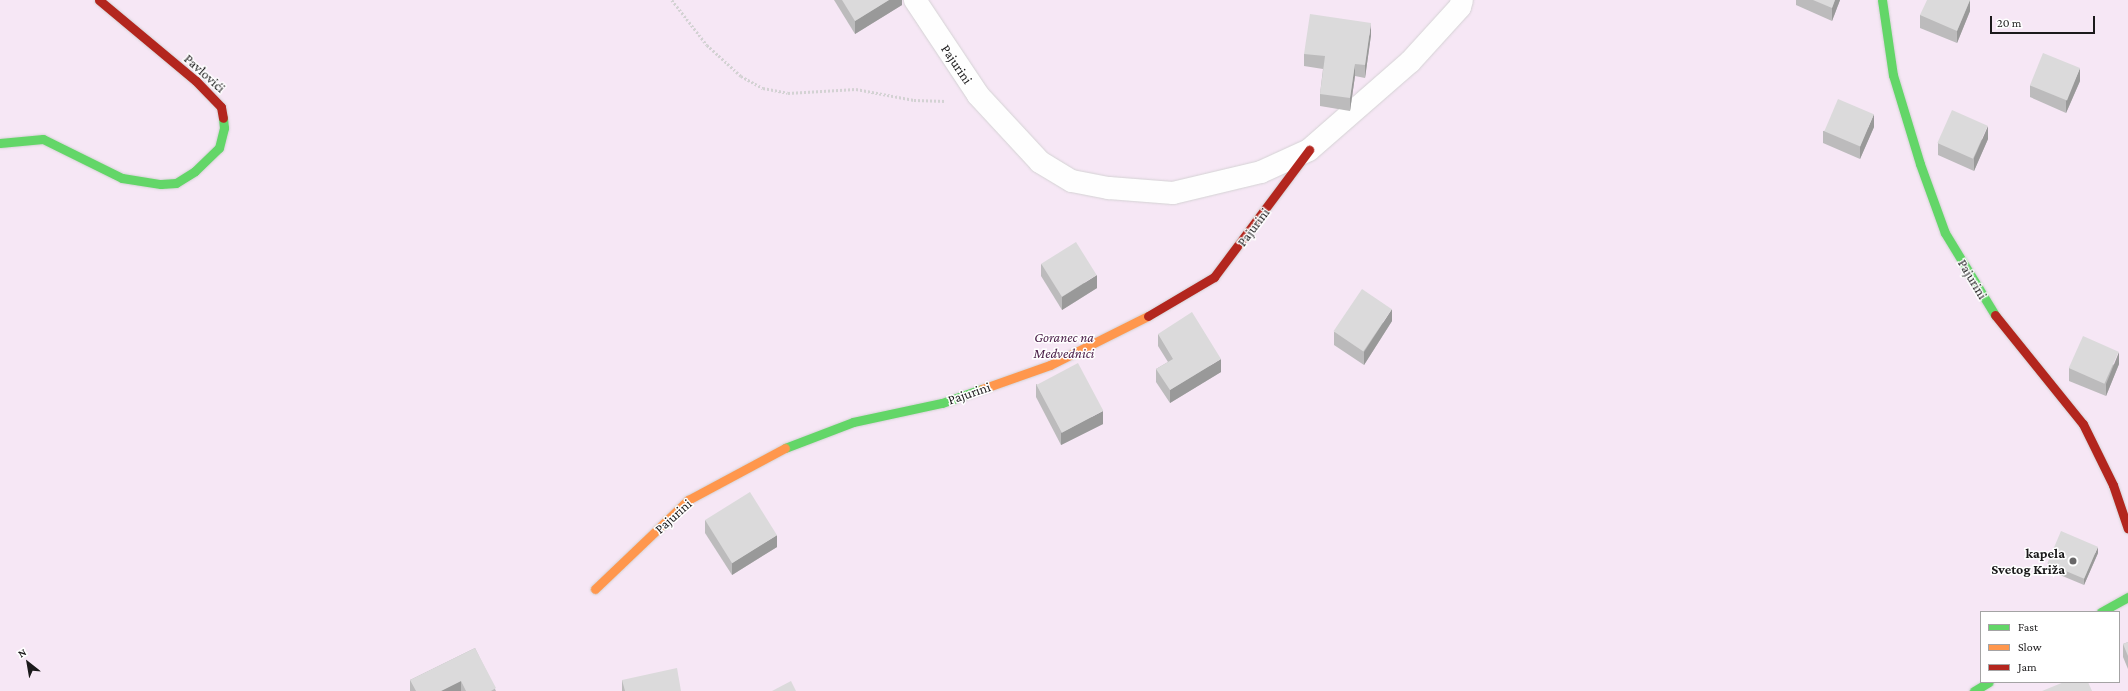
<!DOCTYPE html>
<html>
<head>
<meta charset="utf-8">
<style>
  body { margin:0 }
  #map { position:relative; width:2128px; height:691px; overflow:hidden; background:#f8f7f8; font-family:"Crimson Pro",serif }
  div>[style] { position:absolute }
  .green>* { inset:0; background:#f6e7f5 }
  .path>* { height:2.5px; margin-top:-1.25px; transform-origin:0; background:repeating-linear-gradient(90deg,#d3d2d3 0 2px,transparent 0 4px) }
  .roads { filter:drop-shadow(0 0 1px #d4d2d4) drop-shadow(0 0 1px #d4d2d4) }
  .street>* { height:22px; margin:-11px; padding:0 11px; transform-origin:11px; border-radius:11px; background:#fefefe }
  .fast>* { height:9px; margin:-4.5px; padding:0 4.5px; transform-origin:4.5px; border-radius:4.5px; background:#63d668 }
  .slow>* { height:9px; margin:-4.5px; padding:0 4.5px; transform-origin:4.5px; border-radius:4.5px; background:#ff974d }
  .jam>* { height:9px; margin:-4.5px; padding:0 4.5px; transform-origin:4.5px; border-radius:4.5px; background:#b3261e }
  .wall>* { inset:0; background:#bcbbbc }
  .shaded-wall>* { inset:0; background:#999 }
  .building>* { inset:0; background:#dbdadb; transform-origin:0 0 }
  .dots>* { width:11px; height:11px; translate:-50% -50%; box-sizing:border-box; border:2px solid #fff; border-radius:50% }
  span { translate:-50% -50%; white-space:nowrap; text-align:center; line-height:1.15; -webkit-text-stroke:3px #fff; paint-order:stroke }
  .street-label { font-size:14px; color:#1b1a1b }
  .park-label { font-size:14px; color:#4e234c; font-style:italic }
  .poi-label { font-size:14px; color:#1b1a1b; font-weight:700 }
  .right { translate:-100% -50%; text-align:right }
  .legend { position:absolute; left:1980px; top:611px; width:140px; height:72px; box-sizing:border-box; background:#fff; border:1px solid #a4a3a4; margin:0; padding:5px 7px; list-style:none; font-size:12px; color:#1b1a1b }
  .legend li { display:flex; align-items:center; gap:8px; height:20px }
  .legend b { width:20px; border:1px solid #a4a3a4 }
  .north { position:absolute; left:8px; top:643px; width:40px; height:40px; -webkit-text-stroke:3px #fff; paint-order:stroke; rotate:329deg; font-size:11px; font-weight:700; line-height:16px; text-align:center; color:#1b1a1b }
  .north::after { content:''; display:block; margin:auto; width:14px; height:18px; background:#1b1a1b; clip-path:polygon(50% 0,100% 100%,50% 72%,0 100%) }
  .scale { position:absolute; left:1990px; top:16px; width:105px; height:18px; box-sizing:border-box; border:2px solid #1b1a1b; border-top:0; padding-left:5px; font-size:12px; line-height:14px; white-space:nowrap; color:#1b1a1b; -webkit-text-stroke:3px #fff; paint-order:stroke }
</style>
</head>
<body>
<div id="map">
  <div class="green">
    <i style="clip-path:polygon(evenodd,0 0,2128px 0,2128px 691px,0 691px,0 0,1981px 612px,2119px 612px,2119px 682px,1981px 682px,1981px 612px)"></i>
  </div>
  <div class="path">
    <i style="left:672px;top:0;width:57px;rotate:52.1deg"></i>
    <i style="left:707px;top:45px;width:46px;rotate:42.4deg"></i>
    <i style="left:741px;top:76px;width:25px;rotate:29deg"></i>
    <i style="left:763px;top:88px;width:25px;rotate:11deg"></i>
    <i style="left:788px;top:93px;width:68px;rotate:-3.4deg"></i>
    <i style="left:856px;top:89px;width:59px;rotate:10.7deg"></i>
    <i style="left:914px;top:100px;width:32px;rotate:2deg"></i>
  </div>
  <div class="roads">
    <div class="street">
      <i style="left:915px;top:0;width:114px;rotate:56.4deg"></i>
      <i style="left:978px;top:95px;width:91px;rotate:47.2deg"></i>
      <i style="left:1040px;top:162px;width:37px;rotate:31deg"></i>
      <i style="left:1072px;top:181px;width:38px;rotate:11deg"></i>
      <i style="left:1109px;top:188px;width:64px;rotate:4.5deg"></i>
      <i style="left:1173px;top:193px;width:90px;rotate:-13.4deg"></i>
      <i style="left:1261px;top:172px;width:53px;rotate:-24.6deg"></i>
      <i style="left:1309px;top:150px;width:134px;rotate:-41.1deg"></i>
      <i style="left:1410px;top:62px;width:74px;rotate:-47.7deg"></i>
      <i style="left:1460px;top:7px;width:7px;rotate:-74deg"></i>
    </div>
    <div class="fast">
      <i style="left:1882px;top:0;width:76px;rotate:81.7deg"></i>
      <i style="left:1893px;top:75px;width:93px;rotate:73.1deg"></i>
      <i style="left:1920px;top:164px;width:73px;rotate:70.1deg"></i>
      <i style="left:1945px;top:233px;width:96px;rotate:58.6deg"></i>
      <i style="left:0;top:143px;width:43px;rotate:-5.3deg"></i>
      <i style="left:43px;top:139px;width:88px;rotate:26.3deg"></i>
      <i style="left:122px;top:178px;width:39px;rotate:9deg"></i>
      <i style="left:161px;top:184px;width:15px;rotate:-4deg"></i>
      <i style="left:176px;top:183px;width:22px;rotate:-32deg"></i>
      <i style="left:195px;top:171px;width:33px;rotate:-44deg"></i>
      <i style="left:219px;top:148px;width:21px;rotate:-76deg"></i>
      <i style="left:224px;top:128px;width:10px;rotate:-96deg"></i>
      <i style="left:785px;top:448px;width:73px;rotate:-20.9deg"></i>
      <i style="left:853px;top:422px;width:91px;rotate:-12.1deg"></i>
      <i style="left:942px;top:403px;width:42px;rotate:-19.3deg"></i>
      <i style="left:2101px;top:612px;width:31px;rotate:-29deg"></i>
      <i style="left:1974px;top:691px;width:17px;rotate:-31deg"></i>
    </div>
    <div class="slow">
      <i style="left:982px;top:389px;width:72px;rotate:-19.4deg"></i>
      <i style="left:1050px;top:365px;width:110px;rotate:-26.6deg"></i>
      <i style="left:595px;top:589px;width:129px;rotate:-43.7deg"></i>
      <i style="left:688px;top:500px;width:110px;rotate:-28.2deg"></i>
    </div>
    <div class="jam">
      <i style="left:99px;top:0;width:126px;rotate:39.9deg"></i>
      <i style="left:196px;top:81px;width:36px;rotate:46deg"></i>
      <i style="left:221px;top:107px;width:11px;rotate:80deg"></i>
      <i style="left:1995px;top:315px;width:140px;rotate:51.1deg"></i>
      <i style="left:2083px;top:424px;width:68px;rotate:63.8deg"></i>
      <i style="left:2113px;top:485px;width:46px;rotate:71.2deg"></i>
      <i style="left:1148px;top:316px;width:77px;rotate:-30.6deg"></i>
      <i style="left:1214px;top:277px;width:159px;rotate:-53.2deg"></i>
    </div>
  </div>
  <div class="wall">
    <i style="clip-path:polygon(834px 0,902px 0,902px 5px,855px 34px)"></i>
    <i style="clip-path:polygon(1796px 0,1840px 0,1832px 21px,1796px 5px)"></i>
    <i style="clip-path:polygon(1970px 0,1970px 11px,1957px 43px,1920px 28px,1920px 15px)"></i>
    <i style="clip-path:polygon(1371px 35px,1365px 78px,1355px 76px,1350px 111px,1320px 106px,1320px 94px,1323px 69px,1304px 66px,1304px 54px)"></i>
    <i style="clip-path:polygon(2080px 81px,2066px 113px,2030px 97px,2030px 85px)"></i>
    <i style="clip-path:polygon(1874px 127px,1860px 159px,1823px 143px,1823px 131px)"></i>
    <i style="clip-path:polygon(1988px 139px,1974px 171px,1938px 155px,1938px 143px)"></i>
    <i style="clip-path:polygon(1041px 264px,1097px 288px,1062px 310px,1041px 276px)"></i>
    <i style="clip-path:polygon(1392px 321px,1364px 365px,1334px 345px,1334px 332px)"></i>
    <i style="clip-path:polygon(1158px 334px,1221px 372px,1170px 403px,1156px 382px,1156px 369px,1168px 362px,1158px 346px)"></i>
    <i style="clip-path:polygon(2119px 364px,2106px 396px,2069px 381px,2069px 368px)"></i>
    <i style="clip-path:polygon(1036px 384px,1103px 424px,1061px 445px,1036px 397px)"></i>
    <i style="clip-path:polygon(705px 520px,777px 547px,732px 575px,705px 533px)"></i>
    <i style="clip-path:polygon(2098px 553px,2084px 585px,2048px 570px,2048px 563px)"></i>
    <i style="clip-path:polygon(2128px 642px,2128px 669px,2123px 657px,2123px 644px)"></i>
    <i style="clip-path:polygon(475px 648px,496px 691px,410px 691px,410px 680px)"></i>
    <i style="clip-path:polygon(622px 680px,681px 691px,622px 691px)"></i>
  </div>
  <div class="shaded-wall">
    <i style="clip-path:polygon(889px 0,902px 0,902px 5px,855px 34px,855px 21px)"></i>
    <i style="clip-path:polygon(1835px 0,1840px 0,1832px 21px,1832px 8px)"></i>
    <i style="clip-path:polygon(1970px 0,1970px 11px,1957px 43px,1957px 31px)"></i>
    <i style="clip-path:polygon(1371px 23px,1371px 35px,1365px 78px,1365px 65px)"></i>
    <i style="clip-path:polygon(1355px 64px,1355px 76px,1350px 111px,1350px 98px)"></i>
    <i style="clip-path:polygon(2080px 68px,2080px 81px,2066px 113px,2066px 100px)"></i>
    <i style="clip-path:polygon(1874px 114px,1874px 127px,1860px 159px,1860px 146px)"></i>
    <i style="clip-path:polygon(1988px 126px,1988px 139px,1974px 171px,1974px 158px)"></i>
    <i style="clip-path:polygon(1097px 275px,1097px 288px,1062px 310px,1062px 297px)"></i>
    <i style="clip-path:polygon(1392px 309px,1392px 321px,1364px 365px,1364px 352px)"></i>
    <i style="clip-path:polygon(2119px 352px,2119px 364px,2106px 396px,2106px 384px)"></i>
    <i style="clip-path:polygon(1221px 359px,1221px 372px,1170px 403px,1170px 390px)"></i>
    <i style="clip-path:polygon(1103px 411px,1103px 424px,1061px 445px,1061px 433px)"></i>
    <i style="clip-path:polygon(777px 535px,777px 547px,732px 575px,732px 563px)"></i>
    <i style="clip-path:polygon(2098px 547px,2098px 553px,2084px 585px,2084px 578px)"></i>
    <i style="clip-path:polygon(461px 681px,461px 691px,441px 691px)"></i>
  </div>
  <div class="building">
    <i style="clip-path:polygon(842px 0,889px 0,855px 21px)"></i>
    <i style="clip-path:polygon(1813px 0,1835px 0,1832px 8px)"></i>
    <i style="clip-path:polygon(1927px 0,1970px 0,1957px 31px,1920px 15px)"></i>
    <i style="clip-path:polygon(1310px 14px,1371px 23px,1365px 65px,1355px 64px,1350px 98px,1320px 94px,1325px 56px,1304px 54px)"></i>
    <i style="left:2043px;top:53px;width:40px;height:35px;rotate:22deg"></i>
    <i style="left:1838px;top:99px;width:39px;height:35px;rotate:23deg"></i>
    <i style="left:1952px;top:110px;width:39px;height:36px;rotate:24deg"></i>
    <i style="left:1076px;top:242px;width:39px;height:41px;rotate:58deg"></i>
    <i style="left:1362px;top:289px;width:36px;height:51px;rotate:34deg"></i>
    <i style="clip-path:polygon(1192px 312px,1221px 359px,1170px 390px,1156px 369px,1173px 359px,1158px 334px)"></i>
    <i style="left:2083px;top:336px;width:39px;height:35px;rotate:24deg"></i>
    <i style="left:1078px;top:363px;width:54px;height:47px;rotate:62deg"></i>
    <i style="left:750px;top:492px;width:51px;height:53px;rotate:58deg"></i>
    <i style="left:2061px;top:531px;width:40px;height:35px;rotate:23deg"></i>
    <i style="clip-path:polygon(2128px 642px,2128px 656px,2123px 644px)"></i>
    <i style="clip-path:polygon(475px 648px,496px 688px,491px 691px,466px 691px,461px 681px,441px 691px,416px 691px,410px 680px)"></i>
    <i style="clip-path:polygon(677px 668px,681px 691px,625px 691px,622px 680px)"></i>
    <i style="clip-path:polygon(791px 681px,796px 691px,772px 691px)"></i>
    <i style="clip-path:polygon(2064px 682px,2088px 682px,2092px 691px,2042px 691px)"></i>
  </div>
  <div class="dots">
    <i style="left:2073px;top:561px;background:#686768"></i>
  </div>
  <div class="street-label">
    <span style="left:957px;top:64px;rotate:56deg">Pajurini</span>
    <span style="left:205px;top:73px;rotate:42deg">Pavlovići</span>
    <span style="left:1253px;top:227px;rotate:-53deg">Pajurini</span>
    <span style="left:1973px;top:279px;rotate:59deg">Pajurini</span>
    <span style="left:969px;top:393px;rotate:-19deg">Pajurini</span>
    <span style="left:673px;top:516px;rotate:-42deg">Pajurini</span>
  </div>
  <div class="park-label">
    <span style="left:1064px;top:345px">Goranec na<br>Medvednici</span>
  </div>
  <div class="poi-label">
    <span class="right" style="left:2065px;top:561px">kapela<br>Svetog Križa</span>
  </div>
  <ul class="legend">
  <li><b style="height:5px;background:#63d668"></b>Fast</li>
  <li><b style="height:5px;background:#ff974d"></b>Slow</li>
  <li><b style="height:5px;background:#b3261e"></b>Jam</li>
  </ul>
  <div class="north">N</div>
  <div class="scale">20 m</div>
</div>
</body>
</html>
